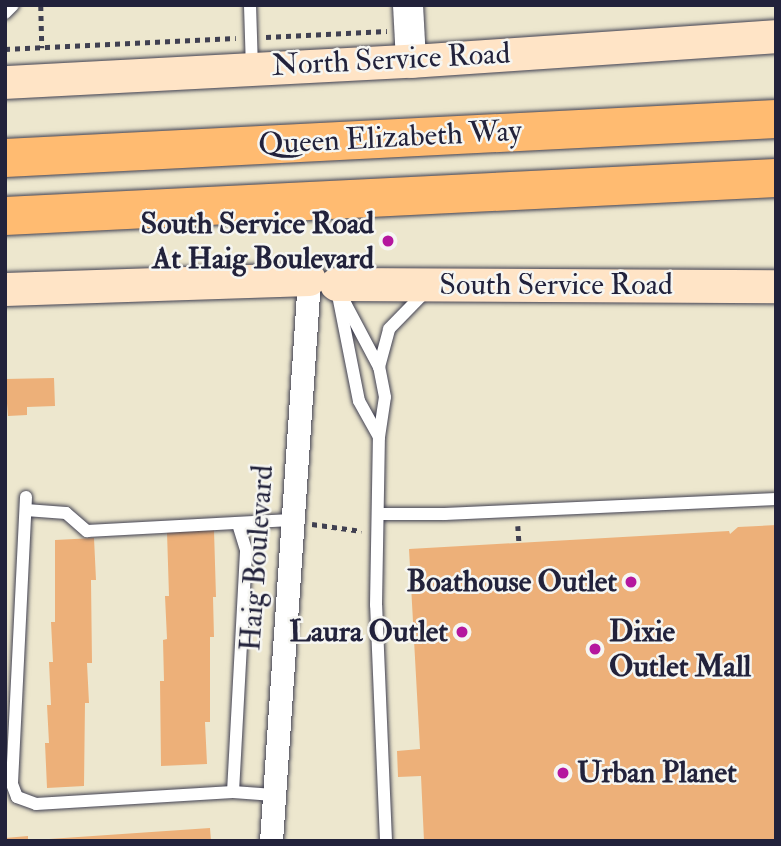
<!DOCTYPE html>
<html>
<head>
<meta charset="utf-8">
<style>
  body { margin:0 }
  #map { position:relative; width:781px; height:846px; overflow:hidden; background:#ede7ce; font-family:"IM FELL Double Pica",serif }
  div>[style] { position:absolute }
  .building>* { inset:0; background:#edb079 }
  .path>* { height:4.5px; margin-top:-2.25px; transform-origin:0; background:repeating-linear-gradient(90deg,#404051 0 5px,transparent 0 10px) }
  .roads { filter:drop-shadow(0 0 2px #404051) drop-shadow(0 0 2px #404051) }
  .service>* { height:12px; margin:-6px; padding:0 6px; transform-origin:6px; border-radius:6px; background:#fff }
  .minor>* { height:23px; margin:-11.5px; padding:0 11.5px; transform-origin:11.5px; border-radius:11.5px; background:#fff }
  .tertiary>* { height:30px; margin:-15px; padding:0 15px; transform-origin:15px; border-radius:15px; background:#fff }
  .secondary>* { height:33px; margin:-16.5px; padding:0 16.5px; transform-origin:16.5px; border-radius:16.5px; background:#ffe4c6 }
  .motorway>* { height:38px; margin:-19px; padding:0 19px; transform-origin:19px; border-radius:19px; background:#ffbb71 }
  .dots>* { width:19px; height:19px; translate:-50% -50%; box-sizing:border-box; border:4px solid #f6f6f2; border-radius:50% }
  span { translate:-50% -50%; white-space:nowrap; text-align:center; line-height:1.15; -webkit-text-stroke:5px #f6f6f2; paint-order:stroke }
  .street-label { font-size:30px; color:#22223b }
  .poi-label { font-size:30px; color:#22223b; font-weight:700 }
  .right { translate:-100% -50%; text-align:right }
  .left { translate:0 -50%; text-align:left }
  .frame { position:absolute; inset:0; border:7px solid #22223b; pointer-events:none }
</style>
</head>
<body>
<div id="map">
  <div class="building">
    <i style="clip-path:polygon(54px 378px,55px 406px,27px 407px,27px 415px,8px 416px,5px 379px)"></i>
    <i style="clip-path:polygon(776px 525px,776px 841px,424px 841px,421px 776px,398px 777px,397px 751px,420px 749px,409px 549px,729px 531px,730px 534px,738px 527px)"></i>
    <i style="clip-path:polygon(214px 530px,216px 597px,213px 597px,214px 637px,210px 637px,210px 722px,205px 722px,207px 764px,161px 766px,160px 681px,164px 681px,163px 640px,167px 639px,165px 596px,169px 596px,167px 532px)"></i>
    <i style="clip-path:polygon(94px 538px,96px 580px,91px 580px,92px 663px,87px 663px,89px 703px,85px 703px,84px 786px,47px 788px,45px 743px,49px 743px,47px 705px,51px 705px,49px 662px,53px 662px,51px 622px,55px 622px,55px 540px)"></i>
    <i style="clip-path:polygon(210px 828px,211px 841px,49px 841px,49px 839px)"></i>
    <i style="clip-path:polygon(28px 836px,28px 841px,5px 841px,5px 838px)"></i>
  </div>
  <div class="path">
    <i style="left:41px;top:6px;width:42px;rotate:88.6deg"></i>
    <i style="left:266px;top:37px;width:121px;rotate:-2.8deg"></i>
    <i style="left:5px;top:49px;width:231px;rotate:-2.7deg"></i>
    <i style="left:312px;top:524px;width:50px;rotate:8deg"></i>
    <i style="left:518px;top:526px;width:16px;rotate:86deg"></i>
  </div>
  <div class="roads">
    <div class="service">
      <i style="left:250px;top:5px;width:63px;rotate:88.2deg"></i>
      <i style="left:5px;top:13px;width:11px;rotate:-45deg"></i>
      <i style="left:336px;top:285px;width:118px;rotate:78.8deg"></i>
      <i style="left:359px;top:401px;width:41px;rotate:60.9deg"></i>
      <i style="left:344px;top:301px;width:75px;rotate:62.1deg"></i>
      <i style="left:26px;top:497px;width:287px;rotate:92.8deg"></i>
      <i style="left:12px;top:784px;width:14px;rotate:69deg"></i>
      <i style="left:17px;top:797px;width:20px;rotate:20deg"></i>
      <i style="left:36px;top:804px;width:197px;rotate:-3.5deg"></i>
      <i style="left:233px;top:792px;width:41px;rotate:4.2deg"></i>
      <i style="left:26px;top:510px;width:40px;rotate:4.3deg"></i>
      <i style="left:66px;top:513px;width:28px;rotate:41deg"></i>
      <i style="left:87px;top:531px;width:204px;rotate:-3.1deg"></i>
      <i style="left:378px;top:514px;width:67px"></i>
      <i style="left:445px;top:514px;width:331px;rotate:-2.6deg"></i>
      <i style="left:233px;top:792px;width:242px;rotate:-86.9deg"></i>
      <i style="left:246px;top:550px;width:28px;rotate:-107deg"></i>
      <i style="left:386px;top:841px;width:236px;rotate:-92.4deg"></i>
      <i style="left:376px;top:605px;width:168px;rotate:-89deg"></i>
      <i style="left:379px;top:437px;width:40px;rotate:-81.5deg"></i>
      <i style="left:385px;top:397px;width:31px;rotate:-101deg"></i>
      <i style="left:379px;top:367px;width:39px;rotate:-75deg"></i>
      <i style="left:389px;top:329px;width:56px;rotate:-45.7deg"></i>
    </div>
    <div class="minor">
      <i style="left:271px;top:841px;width:563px;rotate:-86.13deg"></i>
    </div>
    <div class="tertiary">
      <i style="left:408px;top:5px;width:56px;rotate:86.9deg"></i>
    </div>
    <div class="secondary">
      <i style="left:5px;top:82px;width:407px;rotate:-3deg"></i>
      <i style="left:411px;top:61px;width:366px;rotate:-3.9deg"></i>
      <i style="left:336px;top:284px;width:440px;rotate:0.3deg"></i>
      <i style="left:5px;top:289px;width:304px;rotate:-1.9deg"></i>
    </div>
    <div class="motorway">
      <i style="left:5px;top:158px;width:772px;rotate:-2.9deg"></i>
      <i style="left:5px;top:216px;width:772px;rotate:-2.82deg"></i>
    </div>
  </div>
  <div class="dots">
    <i style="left:388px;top:241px;background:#b5179e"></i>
    <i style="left:631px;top:582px;background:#b5179e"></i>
    <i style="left:462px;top:632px;background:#b5179e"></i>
    <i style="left:595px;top:649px;background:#b5179e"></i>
    <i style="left:563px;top:773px;background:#b5179e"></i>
  </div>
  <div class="street-label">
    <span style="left:391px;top:60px;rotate:-3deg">North Service Road</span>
    <span style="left:390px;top:138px;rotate:-3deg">Queen Elizabeth Way</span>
    <span style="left:556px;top:285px">South Service Road</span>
    <span style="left:257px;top:558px;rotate:-86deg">Haig Boulevard</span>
  </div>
  <div class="poi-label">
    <span class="right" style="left:374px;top:241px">South Service Road<br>At Haig Boulevard</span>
    <span class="right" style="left:617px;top:582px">Boathouse Outlet</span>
    <span class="right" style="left:448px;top:632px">Laura Outlet</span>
    <span class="left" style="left:609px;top:649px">Dixie<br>Outlet Mall</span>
    <span class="left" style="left:577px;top:773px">Urban Planet</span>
  </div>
  <div class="frame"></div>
</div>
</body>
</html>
